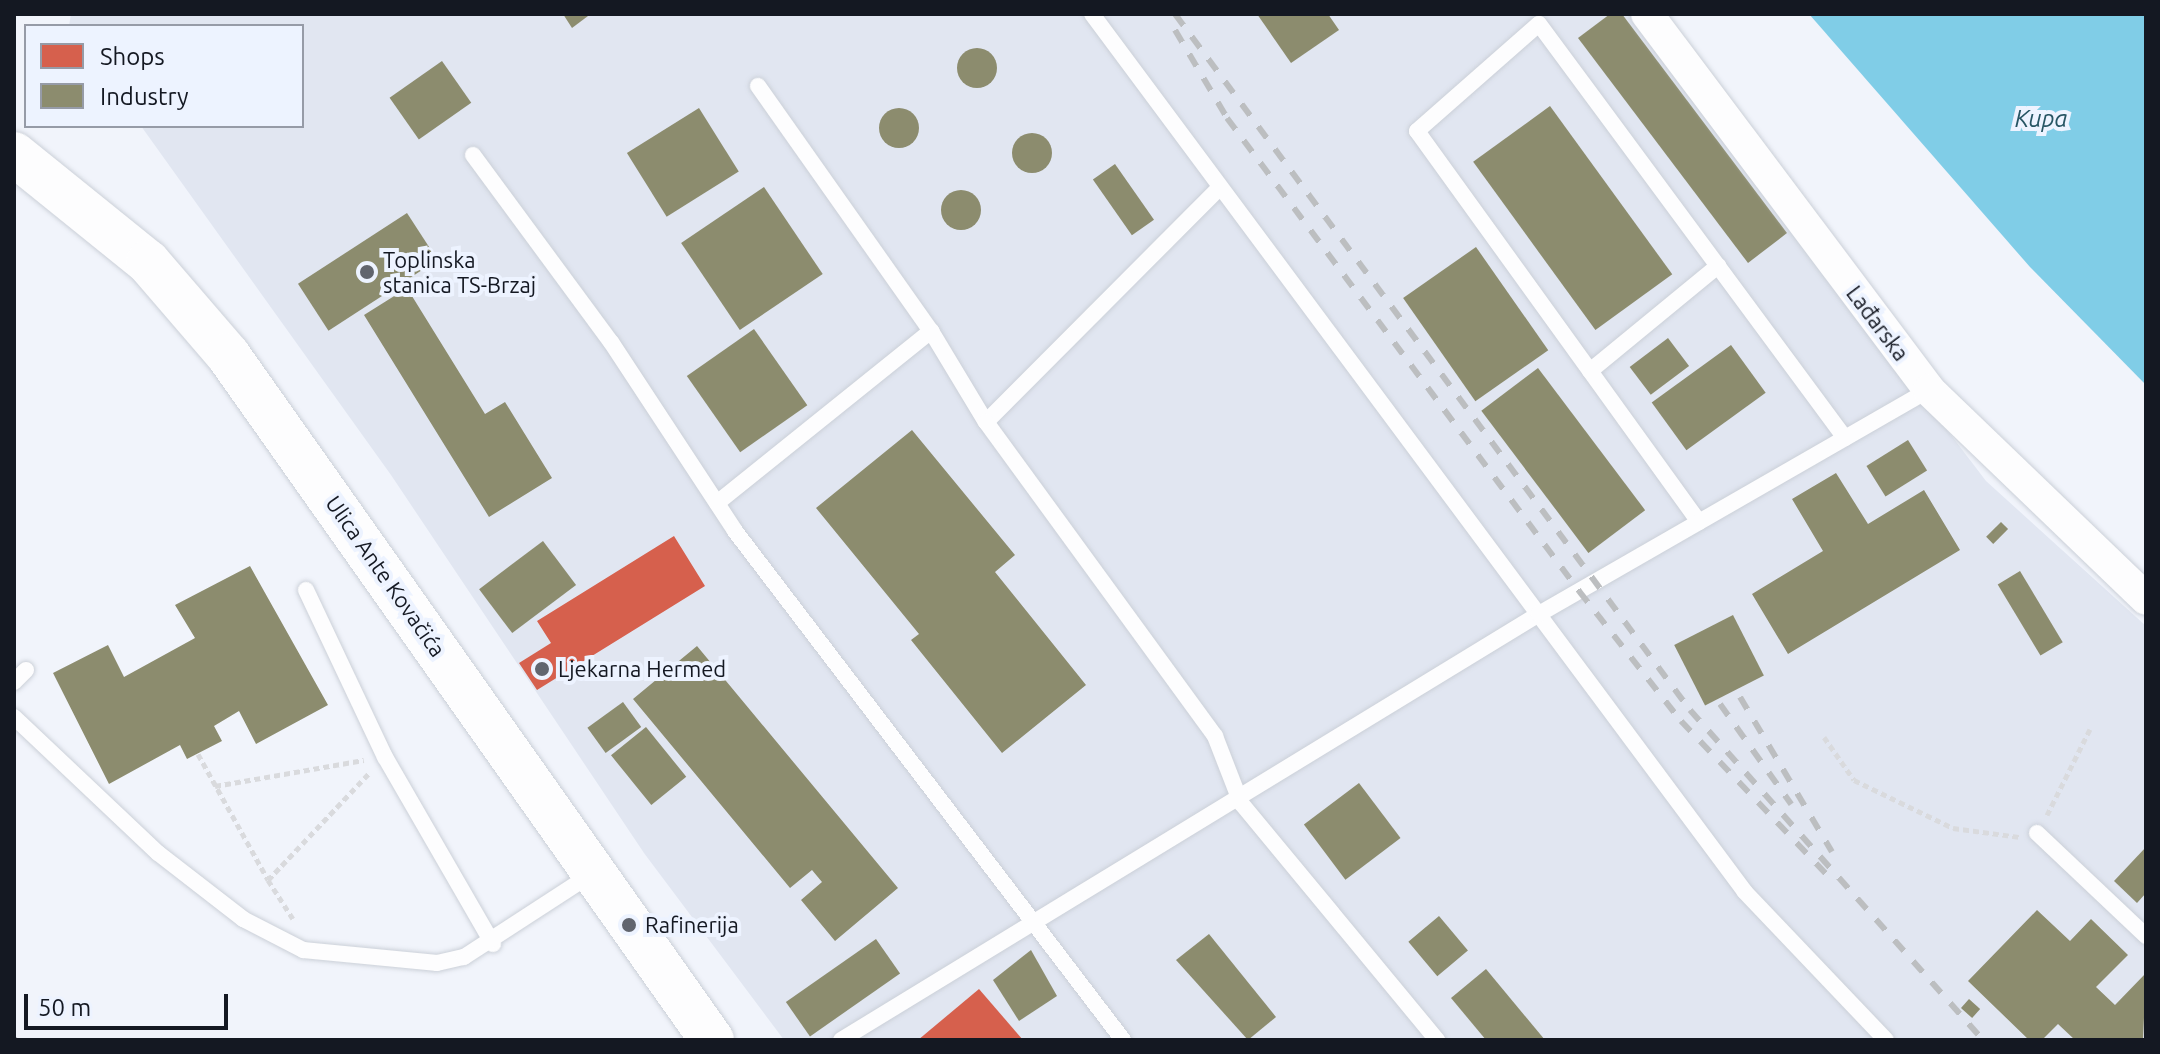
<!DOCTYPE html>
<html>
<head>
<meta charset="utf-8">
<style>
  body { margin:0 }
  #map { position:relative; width:2160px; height:1054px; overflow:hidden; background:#f1f4fb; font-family:Ubuntu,sans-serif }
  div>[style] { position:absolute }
  .built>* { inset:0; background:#e1e6f1 }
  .water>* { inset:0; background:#80cde7 }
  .shops>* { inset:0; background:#d6604d }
  .industry>* { inset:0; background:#8c8c6e; transform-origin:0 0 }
  .round { border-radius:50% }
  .path>* { height:5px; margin-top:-2.5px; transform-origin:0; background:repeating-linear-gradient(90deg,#d9dadd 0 6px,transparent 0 10px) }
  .roads { filter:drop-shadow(0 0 2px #cbd0d8) drop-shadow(0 0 2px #cbd0d8) }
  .service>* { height:16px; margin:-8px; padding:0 8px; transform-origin:8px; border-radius:8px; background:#fdfdfe }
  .minor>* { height:32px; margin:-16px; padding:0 16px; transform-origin:16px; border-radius:16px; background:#fdfdfe }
  .secondary>* { height:44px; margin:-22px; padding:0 22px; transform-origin:22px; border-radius:22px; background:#fdfdfe }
  .rail>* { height:6px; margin-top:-3px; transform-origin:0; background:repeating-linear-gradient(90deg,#bcbec0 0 14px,transparent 0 28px) }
  .dots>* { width:22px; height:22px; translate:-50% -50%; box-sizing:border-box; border:4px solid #edf3ff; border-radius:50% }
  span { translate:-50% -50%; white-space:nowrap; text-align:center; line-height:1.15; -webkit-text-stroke:8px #edf3ff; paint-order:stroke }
  .poi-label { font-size:22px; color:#141822 }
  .left { translate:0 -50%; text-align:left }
  .street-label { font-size:22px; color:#141822 }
  .water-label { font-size:24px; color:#275564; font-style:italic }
  .frame { position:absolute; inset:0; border:16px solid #141822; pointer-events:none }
  .legend { position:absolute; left:24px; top:24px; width:280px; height:104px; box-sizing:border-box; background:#edf3ff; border:2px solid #969ba7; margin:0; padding:10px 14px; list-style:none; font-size:24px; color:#141822 }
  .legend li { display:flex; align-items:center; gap:16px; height:40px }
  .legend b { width:40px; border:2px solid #969ba7 }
  .scale { position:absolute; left:24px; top:994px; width:204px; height:36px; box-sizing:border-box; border:4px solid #141822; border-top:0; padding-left:10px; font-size:24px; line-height:28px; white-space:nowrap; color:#141822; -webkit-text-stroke:6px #edf3ff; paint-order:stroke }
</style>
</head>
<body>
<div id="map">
  <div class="built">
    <i style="clip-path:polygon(71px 14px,1630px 14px,1986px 481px,2146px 626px,2146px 1040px,784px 1040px,644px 853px,391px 475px,141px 126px,302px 126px,302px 26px,69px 26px)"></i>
  </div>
  <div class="water">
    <i style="clip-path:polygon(1809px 14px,2146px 14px,2146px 385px,2030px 267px)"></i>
  </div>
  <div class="shops">
    <i style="clip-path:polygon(674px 536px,705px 586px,537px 690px,519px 663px,551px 643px,537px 621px)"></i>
    <i style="clip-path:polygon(979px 989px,1023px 1040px,918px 1040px)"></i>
  </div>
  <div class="industry">
    <i style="clip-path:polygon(563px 14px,587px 14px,588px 16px,572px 28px)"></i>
    <i style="clip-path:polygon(1257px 14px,1328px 14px,1339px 30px,1291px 63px)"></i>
    <i style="clip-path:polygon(1610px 14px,1622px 14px,1787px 233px,1748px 263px,1578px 38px)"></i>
    <i class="round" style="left:957px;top:48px;width:40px;height:40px"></i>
    <i style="left:442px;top:61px;width:51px;height:64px;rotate:55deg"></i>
    <i style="left:1550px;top:106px;width:208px;height:95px;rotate:54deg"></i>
    <i style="left:699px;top:108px;width:75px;height:85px;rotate:58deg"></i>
    <i class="round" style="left:879px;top:108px;width:40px;height:40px"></i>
    <i class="round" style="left:1012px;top:133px;width:40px;height:40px"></i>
    <i style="left:1115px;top:164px;width:68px;height:27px;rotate:55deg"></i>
    <i style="left:764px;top:187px;width:105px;height:100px;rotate:56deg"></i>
    <i class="round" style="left:941px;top:190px;width:40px;height:40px"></i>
    <i style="left:407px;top:213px;width:56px;height:130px;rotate:57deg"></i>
    <i style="left:1476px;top:247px;width:126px;height:89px;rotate:55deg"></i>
    <i style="clip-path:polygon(407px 288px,485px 414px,505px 402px,552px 478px,489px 517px,364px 315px)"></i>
    <i style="left:754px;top:329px;width:93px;height:82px;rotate:55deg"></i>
    <i style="left:1668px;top:338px;width:35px;height:48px;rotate:53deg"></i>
    <i style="left:1731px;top:345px;width:59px;height:98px;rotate:54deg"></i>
    <i style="left:1538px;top:368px;width:178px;height:71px;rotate:53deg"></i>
    <i style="clip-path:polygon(912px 430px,1015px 555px,995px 572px,1086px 685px,1002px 753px,911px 640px,919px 634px,816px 508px)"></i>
    <i style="left:1908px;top:440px;width:36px;height:49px;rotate:58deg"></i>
    <i style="clip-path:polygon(1836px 473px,1868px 524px,1924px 490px,1960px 550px,1788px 654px,1752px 594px,1823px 551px,1792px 499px)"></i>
    <i style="left:2001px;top:522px;width:10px;height:21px;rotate:45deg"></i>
    <i style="left:543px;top:541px;width:55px;height:80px;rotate:53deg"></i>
    <i style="clip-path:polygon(250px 566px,328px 705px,256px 744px,239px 711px,214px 726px,222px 741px,187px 759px,180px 745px,109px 784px,53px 673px,108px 645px,124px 677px,195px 638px,175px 605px)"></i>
    <i style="left:2020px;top:571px;width:83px;height:26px;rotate:59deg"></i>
    <i style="left:1733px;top:615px;width:68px;height:66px;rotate:63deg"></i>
    <i style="clip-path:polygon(697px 646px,898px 888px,835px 941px,801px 900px,822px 882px,812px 870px,790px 888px,633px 699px)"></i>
    <i style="left:623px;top:702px;width:31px;height:44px;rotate:54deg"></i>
    <i style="left:646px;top:727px;width:64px;height:45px;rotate:51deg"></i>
    <i style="left:1359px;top:783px;width:69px;height:69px;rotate:53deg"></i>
    <i style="clip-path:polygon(2146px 847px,2146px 893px,2137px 903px,2114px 881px)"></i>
    <i style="clip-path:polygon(2037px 910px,2070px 941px,2091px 919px,2128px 955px,2096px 987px,2115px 1005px,2146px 973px,2143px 1040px,2075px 1040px,2058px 1024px,2042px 1040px,2029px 1040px,1968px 981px)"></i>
    <i style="left:1439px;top:916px;width:45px;height:40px;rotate:50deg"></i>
    <i style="clip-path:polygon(1209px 934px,1276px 1017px,1248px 1040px,1176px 960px)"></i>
    <i style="left:876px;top:939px;width:42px;height:110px;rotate:55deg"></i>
    <i style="clip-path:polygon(1031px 950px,1057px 996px,1019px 1021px,993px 980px)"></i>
    <i style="clip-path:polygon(1486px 969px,1545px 1040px,1486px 1040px,1451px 998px)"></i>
    <i style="left:1969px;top:999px;width:15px;height:12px;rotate:42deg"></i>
  </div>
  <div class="path">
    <i style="left:1824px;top:737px;width:52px;rotate:55.1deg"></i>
    <i style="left:1854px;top:780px;width:110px;rotate:25.9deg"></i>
    <i style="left:1953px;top:828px;width:68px;rotate:7.7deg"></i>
    <i style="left:198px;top:754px;width:144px;rotate:60.9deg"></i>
    <i style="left:268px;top:880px;width:149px;rotate:-46.6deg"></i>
    <i style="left:215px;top:786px;width:151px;rotate:-9.9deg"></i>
    <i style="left:2047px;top:815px;width:96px;rotate:-63.4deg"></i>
    <i style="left:268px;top:880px;width:46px;rotate:57.3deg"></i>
  </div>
  <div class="roads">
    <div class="service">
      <i style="left:1092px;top:14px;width:1094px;rotate:53.36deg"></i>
      <i style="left:1745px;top:892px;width:204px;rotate:46.4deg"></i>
      <i style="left:758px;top:86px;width:300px;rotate:54.8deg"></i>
      <i style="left:473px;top:155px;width:232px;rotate:53.6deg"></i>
      <i style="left:611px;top:342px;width:226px;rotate:56.7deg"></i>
      <i style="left:735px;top:531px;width:640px;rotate:52.68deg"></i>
      <i style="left:1590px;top:371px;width:166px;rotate:-39.4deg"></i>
      <i style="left:986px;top:422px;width:330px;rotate:-45.1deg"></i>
      <i style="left:717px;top:503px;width:275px;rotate:-38.8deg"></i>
      <i style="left:931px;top:331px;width:106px;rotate:58.9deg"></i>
      <i style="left:986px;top:422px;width:389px;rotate:53.9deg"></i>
      <i style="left:1215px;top:736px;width:72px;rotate:68.8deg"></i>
      <i style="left:1241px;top:803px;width:308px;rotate:50.4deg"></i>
      <i style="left:1699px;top:522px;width:482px;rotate:-125.8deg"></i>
      <i style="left:1417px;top:131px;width:162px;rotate:-41.3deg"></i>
      <i style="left:1539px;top:24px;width:515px;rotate:53.53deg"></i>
      <i style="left:306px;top:590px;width:185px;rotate:64.7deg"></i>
      <i style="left:385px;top:757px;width:216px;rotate:60deg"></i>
      <i style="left:14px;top:682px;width:17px;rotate:-45deg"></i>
      <i style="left:14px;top:717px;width:198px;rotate:43.4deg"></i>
      <i style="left:158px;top:853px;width:108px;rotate:37.8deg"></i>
      <i style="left:243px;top:919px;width:68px;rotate:27.3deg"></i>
      <i style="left:303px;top:950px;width:135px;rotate:5.5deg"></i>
      <i style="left:437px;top:963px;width:28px;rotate:-13deg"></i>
      <i style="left:464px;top:957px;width:153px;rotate:-33deg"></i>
      <i style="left:2037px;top:833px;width:150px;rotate:43.4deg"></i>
      <i style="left:841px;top:1040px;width:818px;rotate:-31.4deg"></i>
      <i style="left:1539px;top:614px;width:450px;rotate:-29.9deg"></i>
    </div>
    <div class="minor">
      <i style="left:1647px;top:14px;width:470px;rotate:53.1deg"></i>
      <i style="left:1929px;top:390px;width:301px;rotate:43.9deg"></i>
    </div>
    <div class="secondary">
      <i style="left:14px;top:154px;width:172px;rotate:38.9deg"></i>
      <i style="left:148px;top:262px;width:123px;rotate:49.3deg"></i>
      <i style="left:228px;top:355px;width:839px;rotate:54.76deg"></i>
    </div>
  </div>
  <div class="rail">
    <i style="left:1175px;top:14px;width:866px;rotate:53.5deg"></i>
    <i style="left:1690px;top:710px;width:441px;rotate:48.4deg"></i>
    <i style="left:1175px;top:30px;width:102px;rotate:59.4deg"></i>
    <i style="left:1227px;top:118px;width:590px;rotate:53.34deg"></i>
    <i style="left:1579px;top:591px;width:165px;rotate:51.9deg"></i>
    <i style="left:1681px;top:721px;width:215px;rotate:46.5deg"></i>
    <i style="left:1740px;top:697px;width:180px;rotate:59.3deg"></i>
    <i style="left:1720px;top:704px;width:123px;rotate:54.6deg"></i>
    <i style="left:14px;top:1038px;width:2px;rotate:63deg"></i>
  </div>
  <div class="dots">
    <i style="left:367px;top:272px;background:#61656e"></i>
    <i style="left:542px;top:669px;background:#61656e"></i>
    <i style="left:629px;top:925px;background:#61656e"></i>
  </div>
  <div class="poi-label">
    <span class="left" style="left:383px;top:272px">Toplinska<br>stanica TS-Brzaj</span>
    <span class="left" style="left:558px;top:669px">Ljekarna Hermed</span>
    <span class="left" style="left:645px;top:925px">Rafinerija</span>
  </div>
  <div class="street-label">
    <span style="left:1878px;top:323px;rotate:53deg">Lađarska</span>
    <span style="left:386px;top:576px;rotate:55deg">Ulica Ante Kovačića</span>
  </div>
  <div class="water-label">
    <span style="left:2041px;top:119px">Kupa</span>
  </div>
  <div class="frame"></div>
  <ul class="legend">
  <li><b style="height:22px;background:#d6604d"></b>Shops</li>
  <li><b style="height:22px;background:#8c8c6e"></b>Industry</li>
  </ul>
  <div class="scale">50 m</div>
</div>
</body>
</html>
